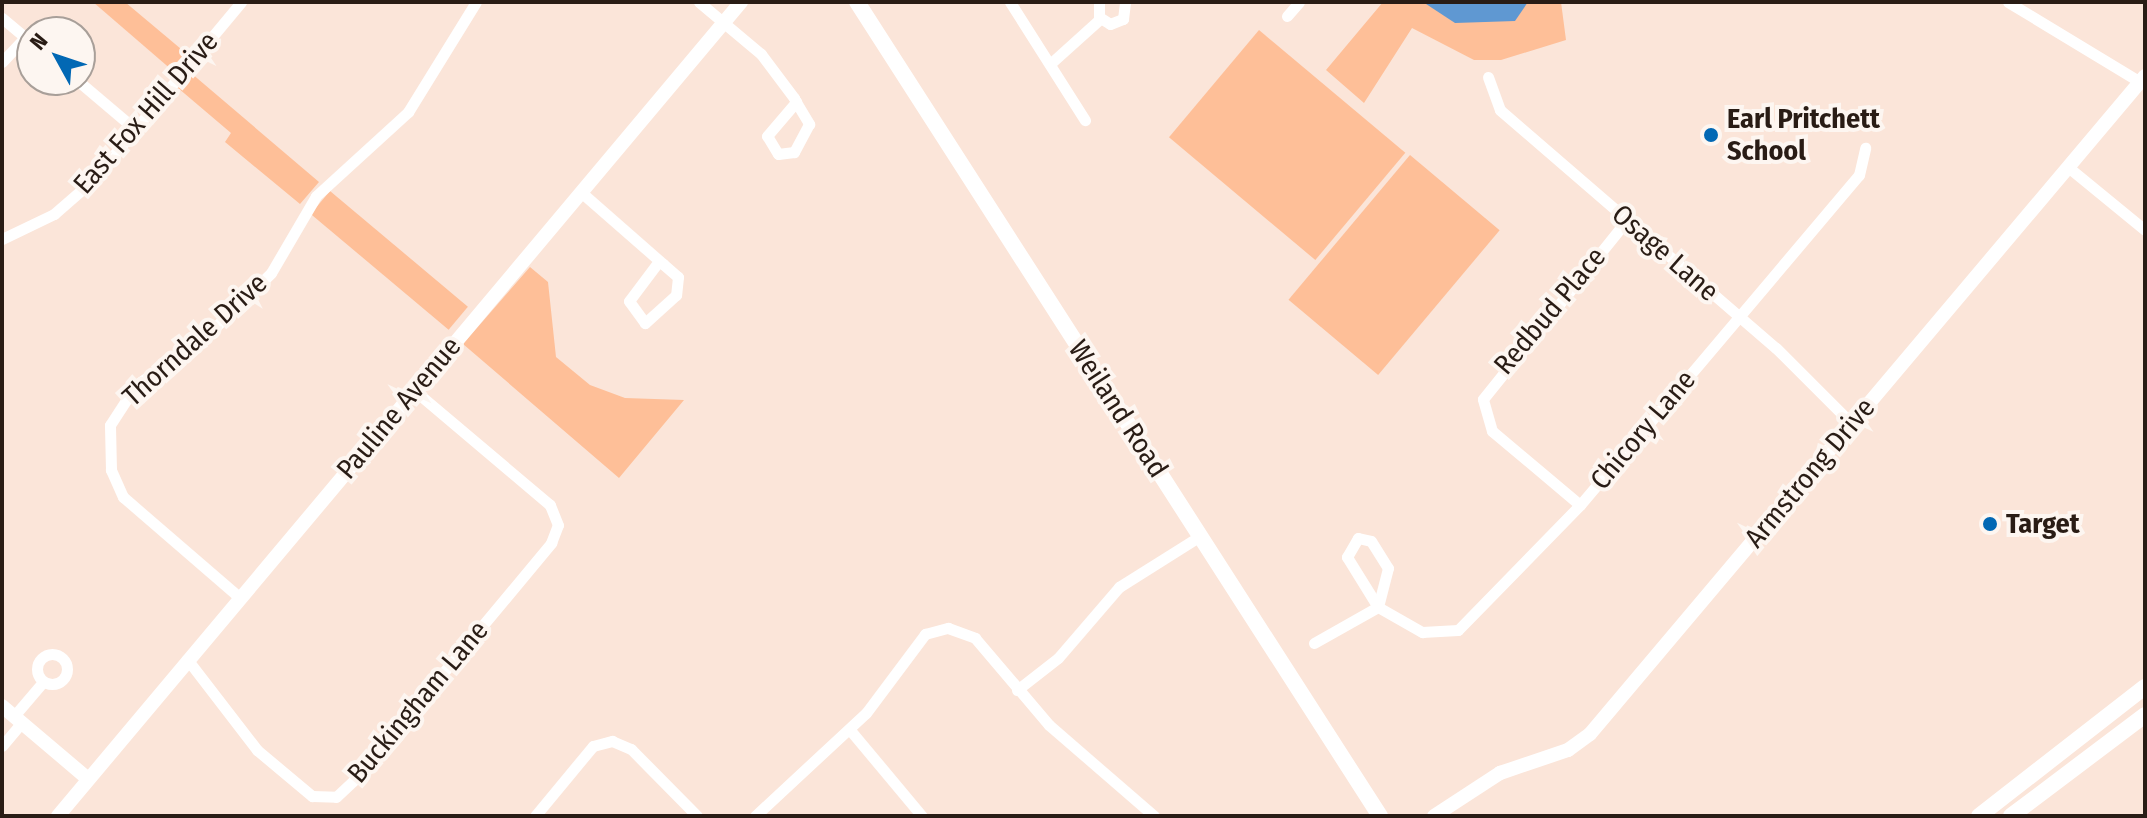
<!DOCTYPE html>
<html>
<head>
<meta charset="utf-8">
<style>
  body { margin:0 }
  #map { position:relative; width:2147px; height:818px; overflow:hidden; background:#fbe5d9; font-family:"Fira Sans Condensed",sans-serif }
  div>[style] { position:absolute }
  .green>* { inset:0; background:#febf98; transform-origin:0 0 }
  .water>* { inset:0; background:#5f98d2 }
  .minor>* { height:11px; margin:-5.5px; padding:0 5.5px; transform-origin:5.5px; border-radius:5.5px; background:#fff }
  .minor>.ring { margin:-5.5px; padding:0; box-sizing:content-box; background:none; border:11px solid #fff; border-radius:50% }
  .tertiary>* { height:14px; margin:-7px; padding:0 7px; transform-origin:7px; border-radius:7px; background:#fff }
  .secondary>* { height:16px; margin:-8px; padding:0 8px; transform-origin:8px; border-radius:8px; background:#fff }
  .primary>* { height:16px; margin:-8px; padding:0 8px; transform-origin:8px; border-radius:8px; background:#fff }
  .dots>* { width:22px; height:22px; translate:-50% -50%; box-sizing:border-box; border:4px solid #fdf6f1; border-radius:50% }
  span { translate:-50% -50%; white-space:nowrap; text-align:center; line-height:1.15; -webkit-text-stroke:8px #fdf6f1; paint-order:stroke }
  .street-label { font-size:28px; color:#291c15 }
  .poi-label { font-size:28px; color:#291c15; font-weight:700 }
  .left { translate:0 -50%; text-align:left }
  .frame { position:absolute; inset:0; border:4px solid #291c15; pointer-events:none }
  .north { position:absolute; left:16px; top:16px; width:80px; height:80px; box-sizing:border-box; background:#fdf6f1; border:2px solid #a89f99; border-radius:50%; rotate:310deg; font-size:22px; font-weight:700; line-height:32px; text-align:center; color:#291c15 }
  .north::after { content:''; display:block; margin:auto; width:28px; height:36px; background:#0268b4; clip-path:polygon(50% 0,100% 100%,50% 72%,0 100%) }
</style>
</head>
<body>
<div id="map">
  <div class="green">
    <i style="clip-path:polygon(93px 2px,125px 2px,187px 54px,173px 71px)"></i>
    <i style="clip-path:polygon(1383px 2px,1561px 2px,1566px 40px,1501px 60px,1474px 60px,1412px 28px,1364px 103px,1326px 70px)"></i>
    <i style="left:1259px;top:30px;width:191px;height:140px;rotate:40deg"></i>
    <i style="clip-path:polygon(191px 73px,319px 182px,300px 204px,225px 142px,231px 133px,178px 88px)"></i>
    <i style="left:1410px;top:155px;width:117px;height:189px;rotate:40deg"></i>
    <i style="left:330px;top:191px;width:180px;height:30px;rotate:40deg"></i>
    <i style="clip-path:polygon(530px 267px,548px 282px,556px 357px,590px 385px,625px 398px,684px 400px,619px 478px,463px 344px)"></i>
  </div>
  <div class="water">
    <i style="clip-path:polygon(1423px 2px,1528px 2px,1515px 21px,1455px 23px)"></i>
  </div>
  <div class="minor">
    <i style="left:699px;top:2px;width:81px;rotate:40deg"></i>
    <i style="left:761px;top:54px;width:55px;rotate:53.1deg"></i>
    <i style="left:794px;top:98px;width:4px;rotate:63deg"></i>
    <i style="left:796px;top:102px;width:26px;rotate:59deg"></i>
    <i style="left:809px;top:124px;width:32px;rotate:118deg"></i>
    <i style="left:794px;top:152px;width:16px;rotate:173deg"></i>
    <i style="left:778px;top:154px;width:21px;rotate:-121deg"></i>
    <i style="left:767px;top:136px;width:45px;rotate:-49.5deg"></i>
    <i style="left:1010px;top:2px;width:140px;rotate:57.6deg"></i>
    <i style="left:1099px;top:2px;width:15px;rotate:90deg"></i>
    <i style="left:1099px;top:17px;width:13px;rotate:32deg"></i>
    <i style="left:1110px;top:24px;width:14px;rotate:-21deg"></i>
    <i style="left:1123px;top:19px;width:17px;rotate:-83deg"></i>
    <i style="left:2008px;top:2px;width:154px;rotate:31.2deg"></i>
    <i style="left:1287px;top:16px;width:18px;rotate:-49deg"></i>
    <i style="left:2px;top:18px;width:39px;rotate:40deg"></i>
    <i style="left:2px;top:62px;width:34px;rotate:-47deg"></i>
    <i style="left:1050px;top:64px;width:67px;rotate:-42deg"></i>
    <i style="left:1488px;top:77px;width:35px;rotate:70deg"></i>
    <i style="left:1500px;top:110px;width:364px;rotate:40.8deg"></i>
    <i style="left:1776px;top:348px;width:107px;rotate:45deg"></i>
    <i style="left:77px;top:80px;width:77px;rotate:40.3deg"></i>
    <i style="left:2068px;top:167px;width:99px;rotate:39.3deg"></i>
    <i style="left:582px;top:193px;width:108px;rotate:41.2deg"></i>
    <i style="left:663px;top:264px;width:20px;rotate:41deg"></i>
    <i style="left:678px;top:277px;width:18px;rotate:96deg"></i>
    <i style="left:676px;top:295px;width:42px;rotate:137.9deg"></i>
    <i style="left:645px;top:323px;width:27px;rotate:-126deg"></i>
    <i style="left:629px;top:301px;width:50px;rotate:-53.1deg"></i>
    <i style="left:2px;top:239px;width:58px;rotate:-25.7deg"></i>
    <i style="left:54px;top:214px;width:50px;rotate:-41deg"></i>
    <i style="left:92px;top:181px;width:233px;rotate:-50.2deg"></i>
    <i style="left:1580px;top:505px;width:115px;rotate:-139.9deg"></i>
    <i style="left:1492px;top:431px;width:33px;rotate:-106deg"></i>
    <i style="left:1483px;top:399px;width:228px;rotate:-51.2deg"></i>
    <i style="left:1358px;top:538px;width:13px;rotate:13deg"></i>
    <i style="left:1371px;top:541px;width:32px;rotate:58deg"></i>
    <i style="left:1388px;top:568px;width:40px;rotate:104.4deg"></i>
    <i style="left:1378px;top:607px;width:59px;rotate:-121.8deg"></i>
    <i style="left:1347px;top:557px;width:22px;rotate:-60deg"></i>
    <i style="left:239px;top:597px;width:153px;rotate:-139.2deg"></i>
    <i style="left:123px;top:497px;width:30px;rotate:-114deg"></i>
    <i style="left:111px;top:470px;width:45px;rotate:-91.3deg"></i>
    <i style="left:110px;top:425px;width:48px;rotate:-57deg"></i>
    <i style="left:136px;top:385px;width:83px;rotate:-34.7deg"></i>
    <i style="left:204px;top:338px;width:93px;rotate:-44.1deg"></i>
    <i style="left:271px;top:273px;width:89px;rotate:-59.7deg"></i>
    <i style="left:316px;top:196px;width:125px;rotate:-42.4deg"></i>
    <i style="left:408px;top:112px;width:129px;rotate:-58.3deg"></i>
    <i style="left:1314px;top:643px;width:73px;rotate:-29.4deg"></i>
    <i style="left:1378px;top:607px;width:51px;rotate:29.6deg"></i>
    <i style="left:1422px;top:632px;width:36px;rotate:-3deg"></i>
    <i style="left:1458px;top:630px;width:175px;rotate:-45.7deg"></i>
    <i style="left:1580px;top:505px;width:432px;rotate:-49.8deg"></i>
    <i style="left:1859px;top:175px;width:28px;rotate:-77deg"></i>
    <i class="ring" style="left:37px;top:654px;width:19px;height:19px"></i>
    <i style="left:187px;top:659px;width:115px;rotate:52.4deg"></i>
    <i style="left:257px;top:750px;width:72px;rotate:39.9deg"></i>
    <i style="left:312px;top:796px;width:24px;rotate:2deg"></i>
    <i style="left:336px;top:797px;width:23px;rotate:-43deg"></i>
    <i style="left:353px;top:781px;width:310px;rotate:-50.2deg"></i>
    <i style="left:551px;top:543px;width:19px;rotate:-69deg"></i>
    <i style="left:558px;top:525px;width:22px;rotate:-112deg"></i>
    <i style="left:550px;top:505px;width:178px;rotate:-139.8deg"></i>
    <i style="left:1017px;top:690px;width:52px;rotate:-38deg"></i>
    <i style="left:1058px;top:658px;width:94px;rotate:-49.3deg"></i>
    <i style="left:1119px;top:587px;width:96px;rotate:-32.2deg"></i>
    <i style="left:14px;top:716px;width:45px;rotate:-49.5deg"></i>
    <i style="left:850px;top:730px;width:112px;rotate:50.1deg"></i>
    <i style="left:2px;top:746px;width:31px;rotate:-50deg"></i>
    <i style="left:535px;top:816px;width:91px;rotate:-50.4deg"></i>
    <i style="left:593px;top:746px;width:20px;rotate:-15deg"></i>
    <i style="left:612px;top:741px;width:21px;rotate:23deg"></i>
    <i style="left:631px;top:749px;width:94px;rotate:45.4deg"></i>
    <i style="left:755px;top:816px;width:151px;rotate:-42.9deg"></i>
    <i style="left:866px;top:713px;width:99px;rotate:-53.2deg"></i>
    <i style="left:925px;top:634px;width:24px;rotate:-15deg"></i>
    <i style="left:948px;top:628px;width:29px;rotate:20deg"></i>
    <i style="left:975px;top:638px;width:114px;rotate:49.6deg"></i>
    <i style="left:1049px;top:725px;width:139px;rotate:40.9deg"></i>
  </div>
  <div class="tertiary">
    <i style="left:2px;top:706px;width:113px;rotate:40.3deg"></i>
    <i style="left:58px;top:816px;width:1063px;rotate:-50deg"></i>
    <i style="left:1434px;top:816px;width:79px;rotate:-33.1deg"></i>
    <i style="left:1500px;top:773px;width:72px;rotate:-18.7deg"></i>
    <i style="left:1568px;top:750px;width:27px;rotate:-36deg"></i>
    <i style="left:1590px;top:734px;width:861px;rotate:-49.85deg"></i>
  </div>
  <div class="secondary">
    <i style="left:857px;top:2px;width:968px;rotate:57.28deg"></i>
  </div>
  <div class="primary">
    <i style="left:1979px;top:816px;width:210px;rotate:-37.9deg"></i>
    <i style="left:2011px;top:816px;width:168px;rotate:-37deg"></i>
  </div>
  <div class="dots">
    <i style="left:1711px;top:135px;background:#0268b4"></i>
    <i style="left:1990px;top:524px;background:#0268b4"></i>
  </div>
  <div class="street-label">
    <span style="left:146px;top:113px;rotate:-49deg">East Fox Hill Drive</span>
    <span style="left:1665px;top:253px;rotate:41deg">Osage Lane</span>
    <span style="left:1550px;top:311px;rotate:-50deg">Redbud Place</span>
    <span style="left:195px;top:340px;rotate:-42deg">Thorndale Drive</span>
    <span style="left:399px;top:408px;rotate:-50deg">Pauline Avenue</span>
    <span style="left:1118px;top:409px;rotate:57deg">Weiland Road</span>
    <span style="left:1643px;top:430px;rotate:-50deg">Chicory Lane</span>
    <span style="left:1810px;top:473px;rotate:-50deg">Armstrong Drive</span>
    <span style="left:418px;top:702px;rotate:-50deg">Buckingham Lane</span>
  </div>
  <div class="poi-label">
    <span class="left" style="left:1727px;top:135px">Earl Pritchett<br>School</span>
    <span class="left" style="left:2006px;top:524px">Target</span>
  </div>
  <div class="frame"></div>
  <div class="north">N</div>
</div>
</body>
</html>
